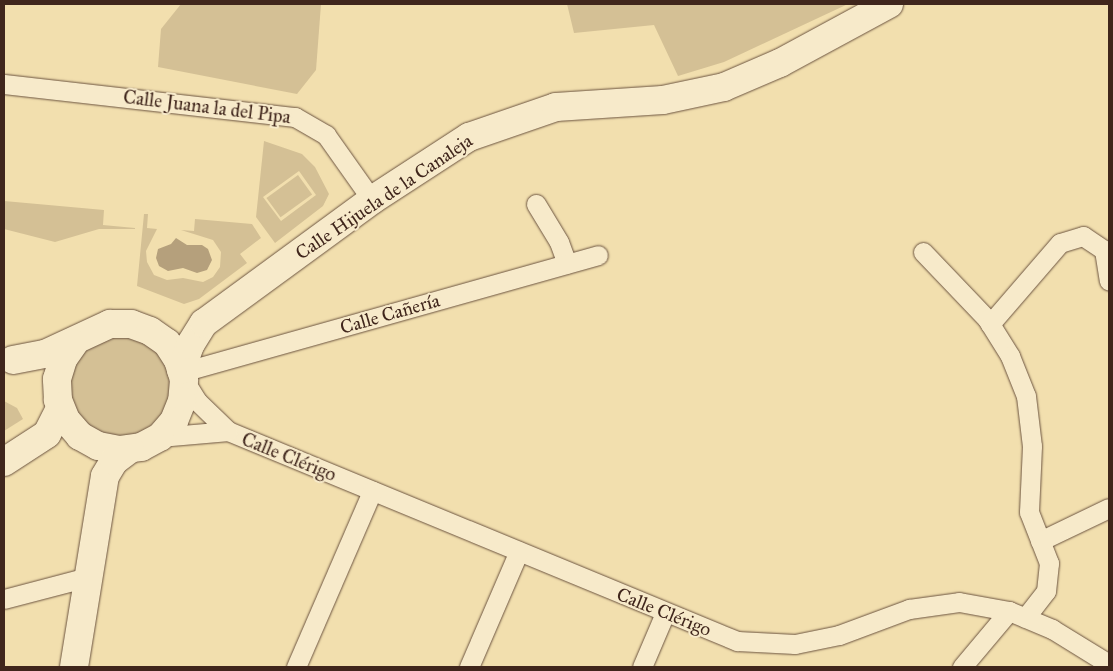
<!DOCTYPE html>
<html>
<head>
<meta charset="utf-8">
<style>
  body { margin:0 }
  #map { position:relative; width:1113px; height:671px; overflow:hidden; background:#f2dfae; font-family:"IM FELL Great Primer",serif }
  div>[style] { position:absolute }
  .green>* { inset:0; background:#d4c095; transform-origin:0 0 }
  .round { border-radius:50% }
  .water>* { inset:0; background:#b5a07c }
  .roads { filter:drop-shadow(0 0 1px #6c5440) drop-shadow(0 0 1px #6c5440) }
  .street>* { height:19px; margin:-9.5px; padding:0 9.5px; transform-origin:9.5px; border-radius:9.5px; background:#f7eaca }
  .secondary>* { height:28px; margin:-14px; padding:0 14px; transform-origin:14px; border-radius:14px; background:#f7eaca }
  span { translate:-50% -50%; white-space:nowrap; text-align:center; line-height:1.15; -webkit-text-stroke:4px #f7eaca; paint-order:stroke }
  .street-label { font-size:19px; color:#40261c }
  .frame { position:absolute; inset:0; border:5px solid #40261c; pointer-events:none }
</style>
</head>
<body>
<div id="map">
  <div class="green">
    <i style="clip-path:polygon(181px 4px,321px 4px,316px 70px,297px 94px,158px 67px,161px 29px)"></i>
    <i style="clip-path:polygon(567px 4px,848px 4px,724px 62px,678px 76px,654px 25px,574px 33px)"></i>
    <i style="clip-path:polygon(evenodd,264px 141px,302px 154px,315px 167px,329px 194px,323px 206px,275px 243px,256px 217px,264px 141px,299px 171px,316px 195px,281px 221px,263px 197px,299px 171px)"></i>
    <i style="left:298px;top:175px;width:24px;height:39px;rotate:54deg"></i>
    <i style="clip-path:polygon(4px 201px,104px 210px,103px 225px,135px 228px,135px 229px,99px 229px,55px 242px,4px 229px)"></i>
    <i style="clip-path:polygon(144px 214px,148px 214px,147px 228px,157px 229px,146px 251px,147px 262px,154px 275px,167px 280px,183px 278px,203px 282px,213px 277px,220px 267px,221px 252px,213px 240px,181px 230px,194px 231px,195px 219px,252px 224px,261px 238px,240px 254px,247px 263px,199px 299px,184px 304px,137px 286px)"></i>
    <i class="round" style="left:70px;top:336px;width:100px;height:100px"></i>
    <i style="clip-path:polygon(4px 401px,17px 408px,23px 419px,4px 431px)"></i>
  </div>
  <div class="water">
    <i style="clip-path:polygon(176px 238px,187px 245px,202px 245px,208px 249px,212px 260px,207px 270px,197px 273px,183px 268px,168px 271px,159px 266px,156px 258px,158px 249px,171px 244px)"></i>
  </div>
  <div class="roads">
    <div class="street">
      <i style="left:4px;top:84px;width:293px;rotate:6.5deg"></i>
      <i style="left:295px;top:117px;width:36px;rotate:30deg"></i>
      <i style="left:326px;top:135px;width:80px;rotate:54.7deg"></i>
      <i style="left:536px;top:204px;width:44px;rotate:58.8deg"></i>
      <i style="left:559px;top:242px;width:23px;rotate:70deg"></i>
      <i style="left:923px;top:252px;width:93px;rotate:46.3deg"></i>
      <i style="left:987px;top:319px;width:44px;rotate:58.1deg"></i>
      <i style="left:1010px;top:356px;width:43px;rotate:68.2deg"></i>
      <i style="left:1026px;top:396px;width:50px;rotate:83.2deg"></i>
      <i style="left:1032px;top:446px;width:66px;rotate:92.6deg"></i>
      <i style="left:1029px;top:512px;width:55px;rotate:68.6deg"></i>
      <i style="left:1049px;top:563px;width:28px;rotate:96deg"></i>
      <i style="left:1046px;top:591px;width:34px;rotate:128deg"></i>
      <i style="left:990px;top:324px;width:107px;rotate:-49.2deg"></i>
      <i style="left:1060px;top:243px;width:24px;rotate:-17deg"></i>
      <i style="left:1083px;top:236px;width:25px;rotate:34deg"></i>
      <i style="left:1104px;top:250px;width:31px;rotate:81deg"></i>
      <i style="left:182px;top:372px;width:432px;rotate:-15.7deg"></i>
      <i style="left:184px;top:380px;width:25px;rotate:58deg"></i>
      <i style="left:197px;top:401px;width:43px;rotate:44.1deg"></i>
      <i style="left:228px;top:431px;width:551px;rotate:22.42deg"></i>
      <i style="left:737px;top:641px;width:58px;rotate:3deg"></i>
      <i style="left:795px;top:644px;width:45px;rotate:-11.6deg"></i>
      <i style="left:839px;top:635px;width:75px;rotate:-20.4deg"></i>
      <i style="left:909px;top:609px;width:50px;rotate:-8deg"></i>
      <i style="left:959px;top:602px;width:51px;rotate:10.2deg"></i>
      <i style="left:1009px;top:611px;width:47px;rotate:22.7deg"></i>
      <i style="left:1052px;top:629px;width:67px;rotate:31.6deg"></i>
      <i style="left:160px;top:437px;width:68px;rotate:-5deg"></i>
      <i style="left:1040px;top:541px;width:76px;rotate:-25.6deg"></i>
      <i style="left:4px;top:599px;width:87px;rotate:-14.7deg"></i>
      <i style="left:296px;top:667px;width:192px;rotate:-66.6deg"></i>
      <i style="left:469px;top:667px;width:126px;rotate:-66.7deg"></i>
      <i style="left:642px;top:667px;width:59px;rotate:-66.9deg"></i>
      <i style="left:962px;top:667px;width:73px;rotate:-50deg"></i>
    </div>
    <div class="secondary">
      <i style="left:13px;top:360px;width:33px;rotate:-11deg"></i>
      <i style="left:45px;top:354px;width:72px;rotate:-24.8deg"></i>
      <i style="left:110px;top:324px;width:21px"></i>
      <i style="left:131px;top:324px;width:20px;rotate:20deg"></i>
      <i style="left:150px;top:331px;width:21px;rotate:35deg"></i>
      <i style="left:167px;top:343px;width:20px;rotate:57deg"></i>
      <i style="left:178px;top:360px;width:21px;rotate:73deg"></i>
      <i style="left:184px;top:380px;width:21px;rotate:95deg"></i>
      <i style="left:182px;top:401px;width:22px;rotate:112deg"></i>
      <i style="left:174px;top:421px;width:21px;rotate:131deg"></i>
      <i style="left:160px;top:437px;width:21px;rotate:152deg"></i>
      <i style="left:141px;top:447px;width:22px;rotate:172deg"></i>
      <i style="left:119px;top:450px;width:21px;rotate:-169deg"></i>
      <i style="left:98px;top:446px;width:21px;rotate:-151deg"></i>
      <i style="left:80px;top:436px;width:21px;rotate:-131deg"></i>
      <i style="left:66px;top:420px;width:22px;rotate:-112deg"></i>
      <i style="left:58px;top:400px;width:21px;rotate:-93deg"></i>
      <i style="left:57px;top:379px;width:21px;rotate:-73deg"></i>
      <i style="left:63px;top:359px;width:19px;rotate:-55deg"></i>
      <i style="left:181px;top:370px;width:27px;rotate:-70deg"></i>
      <i style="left:190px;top:345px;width:26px;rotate:-58deg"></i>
      <i style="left:204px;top:323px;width:208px;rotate:-36.2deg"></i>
      <i style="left:372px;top:200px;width:116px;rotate:-33deg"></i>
      <i style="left:469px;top:137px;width:92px;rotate:-19deg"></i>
      <i style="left:556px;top:107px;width:107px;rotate:-3.7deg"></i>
      <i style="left:663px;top:100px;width:62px;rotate:-12deg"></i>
      <i style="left:724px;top:87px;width:61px;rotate:-23.2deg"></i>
      <i style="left:780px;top:63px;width:124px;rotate:-28.4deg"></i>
      <i style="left:4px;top:462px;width:51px;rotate:-33.1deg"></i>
      <i style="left:47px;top:434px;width:29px;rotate:-63deg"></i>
      <i style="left:74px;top:667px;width:193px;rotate:-80.8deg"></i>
      <i style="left:105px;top:476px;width:17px;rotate:-59deg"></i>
      <i style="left:114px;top:461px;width:20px;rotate:-37deg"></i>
    </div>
  </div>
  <div class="street-label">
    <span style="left:207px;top:107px;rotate:7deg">Calle Juana la del Pipa</span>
    <span style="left:384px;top:197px;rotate:-34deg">Calle Hijuela de la Canaleja</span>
    <span style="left:390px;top:314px;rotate:-16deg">Calle Cañería</span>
    <span style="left:289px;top:457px;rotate:22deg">Calle Clérigo</span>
    <span style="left:664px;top:612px;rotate:22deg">Calle Clérigo</span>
  </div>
  <div class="frame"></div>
</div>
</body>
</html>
